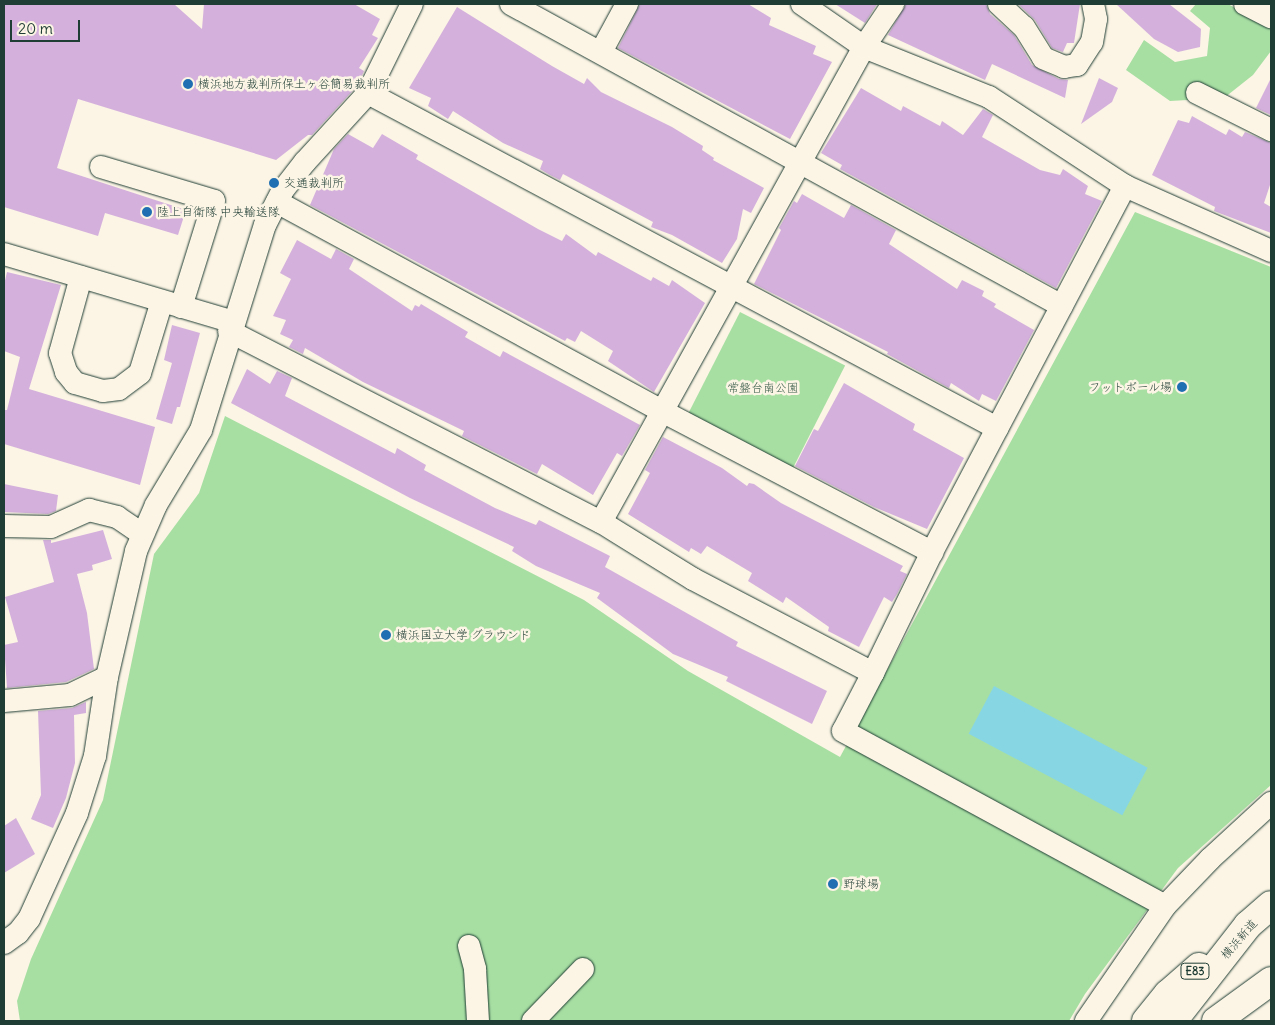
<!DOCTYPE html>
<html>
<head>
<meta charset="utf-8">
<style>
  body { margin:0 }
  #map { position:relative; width:1275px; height:1025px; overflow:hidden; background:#fcf5e5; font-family:Delius,"Klee One",sans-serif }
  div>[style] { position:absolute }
  .green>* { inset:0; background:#a7dfa3; transform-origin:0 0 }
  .water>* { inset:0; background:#86d6e4; transform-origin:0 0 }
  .building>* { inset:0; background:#d4b1dc }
  .roads { filter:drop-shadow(0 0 1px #1f3d34) drop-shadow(0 0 1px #1f3d34) }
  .minor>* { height:22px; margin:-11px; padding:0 11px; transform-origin:11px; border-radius:11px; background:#fcf5e5 }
  .highway>* { height:28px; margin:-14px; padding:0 14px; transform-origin:14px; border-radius:14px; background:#fcf5e5 }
  .dots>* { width:14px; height:14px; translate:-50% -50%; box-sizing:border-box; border:2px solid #fcf5e5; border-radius:50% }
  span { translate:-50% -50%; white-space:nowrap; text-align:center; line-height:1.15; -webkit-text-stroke:5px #fcf5e5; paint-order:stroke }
  .shield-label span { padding:1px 4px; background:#fcf5e5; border:1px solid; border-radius:4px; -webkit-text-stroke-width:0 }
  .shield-label { font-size:11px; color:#1f3d34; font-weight:700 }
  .poi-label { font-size:12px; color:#1f3d34 }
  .left { translate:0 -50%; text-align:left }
  .right { translate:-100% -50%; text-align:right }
  .park-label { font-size:12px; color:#3a5d4a }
  .street-label { font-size:12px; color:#1f3d34 }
  .frame { position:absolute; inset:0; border:5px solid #1f3d34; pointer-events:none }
  .scale { position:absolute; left:10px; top:20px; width:70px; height:22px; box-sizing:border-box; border:2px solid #1f3d34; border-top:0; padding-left:6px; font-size:15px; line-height:18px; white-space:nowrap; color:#1f3d34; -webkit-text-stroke:4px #fcf5e5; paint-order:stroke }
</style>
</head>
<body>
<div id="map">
  <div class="green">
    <i style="clip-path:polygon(1196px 4px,1228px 4px,1271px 28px,1271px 51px,1253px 75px,1224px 98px,1170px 101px,1126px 70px,1144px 40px,1175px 62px,1207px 56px,1210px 28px,1190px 11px)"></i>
    <i style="clip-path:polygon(1135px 212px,1271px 267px,1271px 785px,1178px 868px,1085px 994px,1069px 1021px,20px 1021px,17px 1001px,31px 959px,103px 800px,154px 554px,199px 493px,225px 416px,584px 600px,688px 671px,840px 757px)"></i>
    <i style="left:740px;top:312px;width:118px;height:116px;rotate:27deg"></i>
  </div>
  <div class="water">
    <i style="left:994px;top:686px;width:174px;height:54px;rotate:28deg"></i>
  </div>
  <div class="building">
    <i style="clip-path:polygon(4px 4px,174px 4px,202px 29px,204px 4px,354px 4px,380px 19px,372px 35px,378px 38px,359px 68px,364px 71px,357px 86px,312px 135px,308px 135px,276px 160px,78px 99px,57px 168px,186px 210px,178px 235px,105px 213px,98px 236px,4px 207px)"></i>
    <i style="clip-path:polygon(640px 4px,748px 4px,771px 18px,769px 25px,816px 46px,813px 54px,832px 62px,790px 139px,618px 48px)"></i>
    <i style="clip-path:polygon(835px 4px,877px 4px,865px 23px)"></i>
    <i style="clip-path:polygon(906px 4px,986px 4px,990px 14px,1014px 35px,1032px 65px,1059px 79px,1068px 80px,1065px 98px,992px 64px,985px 80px,888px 35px)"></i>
    <i style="clip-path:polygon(1018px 4px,1080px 4px,1074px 43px,1067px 43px,1063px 52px,1052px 48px,1035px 20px)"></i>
    <i style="clip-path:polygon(1116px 4px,1169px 4px,1201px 29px,1200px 47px,1178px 52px,1154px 39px)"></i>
    <i style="clip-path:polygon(457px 7px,552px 66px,584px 84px,587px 78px,601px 92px,672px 127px,703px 146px,702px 150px,714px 158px,713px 160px,764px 188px,751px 213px,743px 209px,737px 239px,722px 263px,672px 235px,651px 227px,653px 222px,563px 174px,560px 180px,550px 175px,540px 169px,543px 161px,503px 143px,453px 111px,448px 119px,428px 106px,431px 98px,409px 88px)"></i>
    <i style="clip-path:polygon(1099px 78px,1118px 88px,1112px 102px,1081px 124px)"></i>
    <i style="clip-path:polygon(1271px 78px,1271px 115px,1256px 108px)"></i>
    <i style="clip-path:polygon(861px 88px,901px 111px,903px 106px,940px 126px,942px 121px,963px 135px,983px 109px,993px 115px,982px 137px,1040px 170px,1060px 175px,1063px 169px,1088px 186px,1085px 194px,1102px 201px,1056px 288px,840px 169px,842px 165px,821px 153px)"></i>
    <i style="clip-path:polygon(1192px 116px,1226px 135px,1229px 129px,1242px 137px,1245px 132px,1271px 143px,1271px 182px,1264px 203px,1271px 207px,1271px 233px,1214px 211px,1215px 207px,1152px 175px,1178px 120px,1189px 123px)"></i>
    <i style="clip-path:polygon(348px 134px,373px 148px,382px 134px,418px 155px,416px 159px,538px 229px,562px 241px,566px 234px,596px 256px,598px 252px,651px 281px,653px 277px,669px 286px,672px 280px,705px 303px,654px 392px,608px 361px,613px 351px,581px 331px,575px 342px,567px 338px,565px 341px,310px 205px,334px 149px)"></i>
    <i style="clip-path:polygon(802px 194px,844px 218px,851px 205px,896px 230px,889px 244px,957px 289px,962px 280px,984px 291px,982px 296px,996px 304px,994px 307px,1034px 330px,996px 401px,982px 394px,979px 401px,951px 383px,949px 388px,887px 354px,888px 352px,754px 284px,781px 230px,779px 228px,794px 201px,797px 203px)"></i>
    <i style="clip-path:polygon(297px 240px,331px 259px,336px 249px,354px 259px,349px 269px,412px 311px,415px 305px,419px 307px,421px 304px,468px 332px,465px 337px,500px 357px,503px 351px,640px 425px,622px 456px,617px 453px,593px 495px,542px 464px,537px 474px,462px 436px,464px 431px,363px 382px,305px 348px,303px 354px,289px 347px,293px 340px,280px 334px,286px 320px,273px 316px,291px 279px,280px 273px)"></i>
    <i style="clip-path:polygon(7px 272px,61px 285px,29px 389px,155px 427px,140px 485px,4px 444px,4px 410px,7px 410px,20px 357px,4px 351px,4px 285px)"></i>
    <i style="clip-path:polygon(172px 325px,200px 333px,180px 407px,177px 407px,172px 424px,156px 419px,172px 363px,164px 360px)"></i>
    <i style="clip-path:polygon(247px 369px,270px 384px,277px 371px,292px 378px,285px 396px,395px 454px,397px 448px,426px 465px,424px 470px,495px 508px,536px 525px,539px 520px,610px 556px,605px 567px,738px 642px,736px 646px,827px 691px,812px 724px,726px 681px,728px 677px,673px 654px,597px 598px,600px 593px,536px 566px,512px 551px,514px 547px,410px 498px,231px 403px)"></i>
    <i style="clip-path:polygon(844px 383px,915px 424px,913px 430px,964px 458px,927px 529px,874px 507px,795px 466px,814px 429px,818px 431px)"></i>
    <i style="clip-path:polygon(663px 437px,722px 468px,747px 486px,749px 483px,754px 484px,781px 503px,903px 566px,900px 571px,907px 574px,897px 594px,892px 602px,884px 597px,859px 647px,828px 631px,829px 627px,786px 597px,783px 603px,748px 581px,752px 573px,707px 546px,701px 554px,691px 548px,689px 552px,628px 514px,650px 473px,645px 470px)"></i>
    <i style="clip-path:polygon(4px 484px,58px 495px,56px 511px,48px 514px,4px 512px)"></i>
    <i style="clip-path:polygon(103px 530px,112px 559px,92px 565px,93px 570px,77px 574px,87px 613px,94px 669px,66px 682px,7px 688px,4px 645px,18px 642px,5px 597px,54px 582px,43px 540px,51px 540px,51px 543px)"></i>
    <i style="clip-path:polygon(86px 702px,86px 713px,74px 715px,75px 763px,66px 798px,53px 828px,31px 819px,41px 795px,38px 711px,72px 708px)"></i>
    <i style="clip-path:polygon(16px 818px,35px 854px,4px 873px,4px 826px)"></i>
  </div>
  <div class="roads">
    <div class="minor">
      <i style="left:511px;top:4px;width:628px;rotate:28.73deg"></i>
      <i style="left:802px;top:4px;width:75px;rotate:34.7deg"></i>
      <i style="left:864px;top:47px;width:135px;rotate:21.8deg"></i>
      <i style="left:989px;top:97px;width:163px;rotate:33.2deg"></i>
      <i style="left:1125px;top:186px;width:160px;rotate:24deg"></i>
      <i style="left:999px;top:4px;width:34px;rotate:43deg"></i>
      <i style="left:1024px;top:27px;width:36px;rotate:58deg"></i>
      <i style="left:1043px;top:58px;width:23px;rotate:23deg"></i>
      <i style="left:1064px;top:67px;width:13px;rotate:-9deg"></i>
      <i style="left:1077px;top:65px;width:27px;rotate:-57deg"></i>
      <i style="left:1092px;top:42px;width:23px;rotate:-80deg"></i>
      <i style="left:1096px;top:19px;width:15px;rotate:-101deg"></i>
      <i style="left:1245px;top:4px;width:29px;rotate:27deg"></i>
      <i style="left:601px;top:52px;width:55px;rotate:-61.6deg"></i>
      <i style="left:368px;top:93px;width:713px;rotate:28.04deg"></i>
      <i style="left:1197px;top:93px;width:83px;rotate:26.6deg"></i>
      <i style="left:101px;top:167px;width:118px;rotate:16.7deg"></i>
      <i style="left:214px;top:201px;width:111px;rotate:107.3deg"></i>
      <i style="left:277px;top:202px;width:438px;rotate:28.5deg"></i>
      <i style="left:662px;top:411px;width:305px;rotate:27.6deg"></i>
      <i style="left:4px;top:254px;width:239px;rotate:16.5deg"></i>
      <i style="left:81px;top:277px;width:79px;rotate:105.4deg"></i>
      <i style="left:60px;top:353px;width:20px;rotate:72deg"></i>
      <i style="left:66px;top:372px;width:14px;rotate:51deg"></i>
      <i style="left:75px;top:383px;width:29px;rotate:16deg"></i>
      <i style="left:103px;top:391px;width:16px;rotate:-7deg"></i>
      <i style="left:119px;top:389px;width:26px;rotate:-37deg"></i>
      <i style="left:140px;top:373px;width:75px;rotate:-73deg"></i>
      <i style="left:229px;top:331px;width:418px;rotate:27.2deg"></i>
      <i style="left:601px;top:522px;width:108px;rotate:31.8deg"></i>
      <i style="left:693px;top:579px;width:203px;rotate:27.6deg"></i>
      <i style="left:873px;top:673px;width:135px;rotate:-64deg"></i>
      <i style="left:932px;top:552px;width:414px;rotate:-62.2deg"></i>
      <i style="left:601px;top:522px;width:543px;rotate:-61.03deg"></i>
      <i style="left:864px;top:47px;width:52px;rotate:-56deg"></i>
      <i style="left:4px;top:526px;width:47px;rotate:1.2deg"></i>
      <i style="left:51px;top:527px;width:42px;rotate:-24.1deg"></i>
      <i style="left:89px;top:510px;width:29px;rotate:14deg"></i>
      <i style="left:117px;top:517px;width:30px;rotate:34deg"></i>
      <i style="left:873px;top:673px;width:65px;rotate:117.3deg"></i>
      <i style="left:843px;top:731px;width:366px;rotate:28.5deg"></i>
      <i style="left:4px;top:701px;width:66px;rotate:-5.2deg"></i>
      <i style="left:70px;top:695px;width:41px;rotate:-25.9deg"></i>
      <i style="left:4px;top:943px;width:17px;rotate:-36deg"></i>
      <i style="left:18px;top:933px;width:18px;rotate:-52deg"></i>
      <i style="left:29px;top:919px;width:116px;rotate:-65.6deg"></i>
      <i style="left:77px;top:813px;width:60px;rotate:-72.5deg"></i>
      <i style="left:95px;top:756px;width:80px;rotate:-81.4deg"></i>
      <i style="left:107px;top:677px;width:129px;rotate:-77deg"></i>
      <i style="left:136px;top:551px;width:50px;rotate:-66.5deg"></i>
      <i style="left:156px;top:505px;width:87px;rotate:-59deg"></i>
      <i style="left:201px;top:430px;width:215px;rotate:-72.7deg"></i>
      <i style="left:265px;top:225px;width:39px;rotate:-63deg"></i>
      <i style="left:283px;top:190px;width:36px;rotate:-52deg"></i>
      <i style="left:305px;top:162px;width:93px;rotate:-47.6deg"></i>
      <i style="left:368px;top:93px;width:99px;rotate:-63.7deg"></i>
      <i style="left:469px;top:946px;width:24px;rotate:75deg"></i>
      <i style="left:475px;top:969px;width:52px;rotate:86.7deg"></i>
      <i style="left:533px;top:1021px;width:72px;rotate:-46.1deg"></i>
      <i style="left:1086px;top:1021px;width:140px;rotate:-55.5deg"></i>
      <i style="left:1165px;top:906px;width:65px;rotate:-46.2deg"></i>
      <i style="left:1210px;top:859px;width:83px;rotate:-42.6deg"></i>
    </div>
    <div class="highway">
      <i style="left:1146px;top:1021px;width:35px;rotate:-51deg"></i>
      <i style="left:1168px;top:994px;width:41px;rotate:-41.1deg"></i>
      <i style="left:1173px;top:1021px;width:122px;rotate:-52deg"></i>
      <i style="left:1248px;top:925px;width:30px;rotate:-41deg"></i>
      <i style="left:1216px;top:1021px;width:68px;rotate:-36deg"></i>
    </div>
  </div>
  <div class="dots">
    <i style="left:188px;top:84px;background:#1f6fb2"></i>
    <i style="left:274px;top:183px;background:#1f6fb2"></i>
    <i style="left:147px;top:212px;background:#1f6fb2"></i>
    <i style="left:1182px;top:387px;background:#1f6fb2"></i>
    <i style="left:386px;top:635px;background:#1f6fb2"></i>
    <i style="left:833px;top:884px;background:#1f6fb2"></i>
  </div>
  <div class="shield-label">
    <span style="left:1195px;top:971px">E83</span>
  </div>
  <div class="poi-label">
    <span class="left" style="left:198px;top:84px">横浜地方裁判所保土ヶ谷簡易裁判所</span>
    <span class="left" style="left:284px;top:183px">交通裁判所</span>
    <span class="left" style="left:157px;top:212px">陸上自衛隊 中央輸送隊</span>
    <span class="right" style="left:1172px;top:387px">フットボール場</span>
    <span class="left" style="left:396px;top:635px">横浜国立大学 グラウンド</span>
    <span class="left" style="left:843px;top:884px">野球場</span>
  </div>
  <div class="park-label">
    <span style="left:763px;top:388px">常盤台南公園</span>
  </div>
  <div class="street-label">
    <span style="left:1239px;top:939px;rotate:-49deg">横浜新道</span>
  </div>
  <div class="frame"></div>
  <div class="scale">20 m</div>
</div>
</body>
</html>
